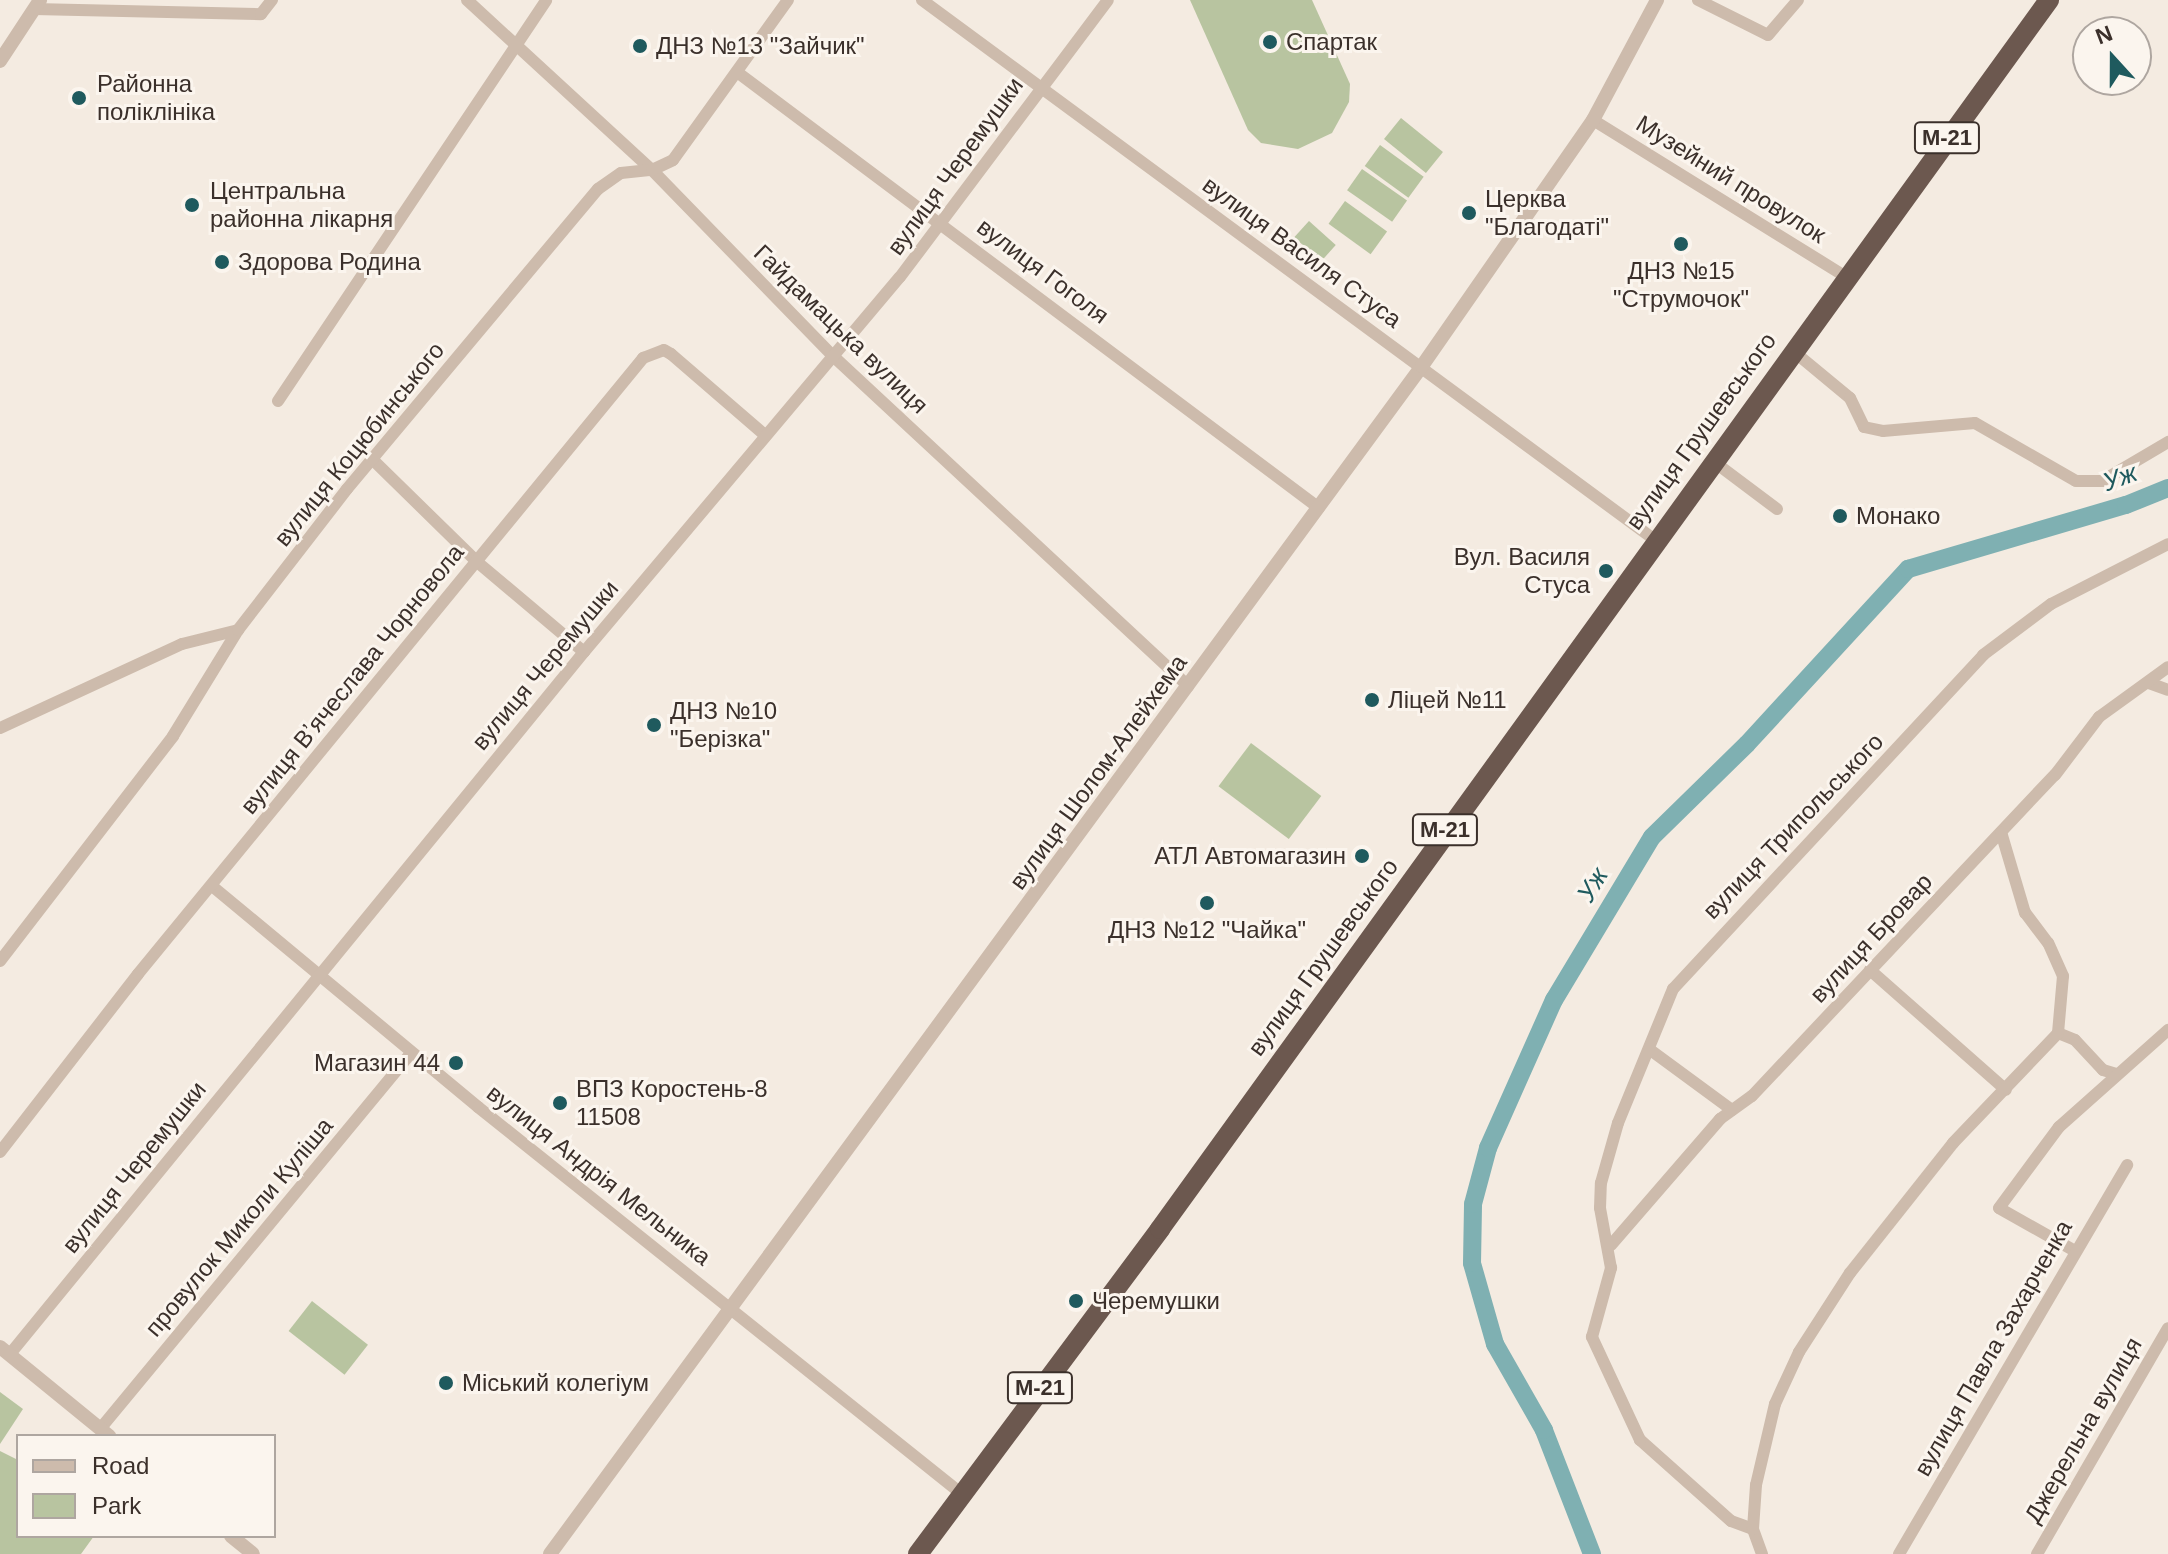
<!DOCTYPE html>
<html>
<head>
<meta charset="utf-8">
<style>
  body { margin:0 }
  #map { position:relative; width:2168px; height:1554px; overflow:hidden; background:#f4ebe1; font-family:Helvetica,sans-serif }
  div>[style] { position:absolute }
  .green>* { inset:0; background:#b8c4a0; transform-origin:0 0 }
  .river>* { height:18px; margin:-9px; padding:0 9px; transform-origin:9px; border-radius:9px; background:#7fb0b2 }
  .minor>* { height:12px; margin:-6px; padding:0 6px; transform-origin:6px; border-radius:6px; background:#cdbbac }
  .tertiary>* { height:14px; margin:-7px; padding:0 7px; transform-origin:7px; border-radius:7px; background:#cdbbac }
  .trunk>* { height:20px; margin:-10px; padding:0 10px; transform-origin:10px; border-radius:10px; background:#6c584f }
  .dots>* { width:22px; height:22px; translate:-50% -50%; box-sizing:border-box; border:4px solid #fbf5ee; border-radius:50% }
  span { translate:-50% -50%; white-space:nowrap; text-align:center; line-height:1.15; -webkit-text-stroke:6px #fbf5ee; paint-order:stroke }
  .shield-label span { padding:2px 6px; background:#fbf5ee; border:2px solid; border-radius:6px; -webkit-text-stroke-width:0 }
  .shield-label { font-size:22px; color:#3b302b; font-weight:700 }
  .poi-label { font-size:24px; color:#3b302b }
  .left { translate:0 -50%; text-align:left }
  .right { translate:-100% -50%; text-align:right }
  .street-label { font-size:24px; color:#3b302b }
  .water-label { font-size:26px; color:#1f5a5e; font-style:italic }
  .legend { position:absolute; left:16px; top:1434px; width:260px; height:104px; box-sizing:border-box; background:#fbf5ee; border:2px solid #aea6a0; margin:0; padding:10px 14px; list-style:none; font-size:24px; color:#3b302b }
  .legend li { display:flex; align-items:center; gap:16px; height:40px }
  .legend b { width:40px; border:2px solid #aea6a0 }
  .north { position:absolute; left:2072px; top:16px; width:80px; height:80px; box-sizing:border-box; background:#fbf5ee; border:2px solid #aea6a0; border-radius:50%; rotate:339deg; font-size:22px; font-weight:700; line-height:32px; text-align:center; color:#3b302b }
  .north::after { content:''; display:block; margin:auto; width:28px; height:36px; background:#1f5a5e; clip-path:polygon(50% 0,100% 100%,50% 72%,0 100%) }
</style>
</head>
<body>
<div id="map">
  <div class="green">
    <i style="clip-path:polygon(1190px 0,1312px 0,1350px 84px,1349px 102px,1332px 133px,1298px 149px,1261px 143px,1248px 130px)"></i>
    <i style="left:1401px;top:118px;width:54px;height:27px;rotate:39deg"></i>
    <i style="left:1380px;top:145px;width:54px;height:26px;rotate:36deg"></i>
    <i style="left:1362px;top:169px;width:55px;height:26px;rotate:35deg"></i>
    <i style="left:1345px;top:201px;width:52px;height:28px;rotate:36deg"></i>
    <i style="left:1309px;top:221px;width:36px;height:22px;rotate:42deg"></i>
    <i style="left:1251px;top:743px;width:88px;height:54px;rotate:37deg"></i>
    <i style="left:312px;top:1301px;width:71px;height:38px;rotate:38deg"></i>
    <i style="clip-path:polygon(0 1392px,23px 1409px,0 1444px)"></i>
    <i style="clip-path:polygon(0 1451px,18px 1460px,18px 1536px,94px 1536px,81px 1554px,0 1554px)"></i>
  </div>
  <div class="river">
    <i style="left:1592px;top:1554px;width:133px;rotate:-111.2deg"></i>
    <i style="left:1544px;top:1430px;width:99px;rotate:-119.7deg"></i>
    <i style="left:1495px;top:1344px;width:84px;rotate:-105.9deg"></i>
    <i style="left:1472px;top:1263px;width:59px;rotate:-89deg"></i>
    <i style="left:1473px;top:1204px;width:58px;rotate:-75deg"></i>
    <i style="left:1488px;top:1148px;width:162px;rotate:-66deg"></i>
    <i style="left:1554px;top:1000px;width:190px;rotate:-59deg"></i>
    <i style="left:1652px;top:837px;width:133px;rotate:-44.4deg"></i>
    <i style="left:1747px;top:744px;width:238px;rotate:-47.4deg"></i>
    <i style="left:1908px;top:569px;width:227px;rotate:-16.4deg"></i>
    <i style="left:2126px;top:505px;width:45px;rotate:-22deg"></i>
  </div>
  <div class="minor">
    <i style="left:467px;top:0;width:251px;rotate:42.6deg"></i>
    <i style="left:652px;top:170px;width:260px;rotate:45.8deg"></i>
    <i style="left:833px;top:356px;width:485px;rotate:42.9deg"></i>
    <i style="left:922px;top:0;width:910px;rotate:36.38deg"></i>
    <i style="left:1698px;top:0;width:78px;rotate:26.6deg"></i>
    <i style="left:1768px;top:35px;width:46px;rotate:-49.4deg"></i>
    <i style="left:34px;top:9px;width:227px;rotate:1.3deg"></i>
    <i style="left:261px;top:14px;width:18px;rotate:-52deg"></i>
    <i style="left:737px;top:72px;width:727px;rotate:36.84deg"></i>
    <i style="left:1593px;top:120px;width:296px;rotate:31.8deg"></i>
    <i style="left:1792px;top:350px;width:75px;rotate:39.6deg"></i>
    <i style="left:1850px;top:398px;width:32px;rotate:64deg"></i>
    <i style="left:1864px;top:427px;width:19px;rotate:12deg"></i>
    <i style="left:1883px;top:431px;width:92px;rotate:-5deg"></i>
    <i style="left:1975px;top:423px;width:116px;rotate:29.9deg"></i>
    <i style="left:2076px;top:481px;width:26px"></i>
    <i style="left:2102px;top:481px;width:77px;rotate:-30.6deg"></i>
    <i style="left:278px;top:401px;width:482px;rotate:-56.2deg"></i>
    <i style="left:372px;top:459px;width:146px;rotate:44.4deg"></i>
    <i style="left:476px;top:561px;width:141px;rotate:40.1deg"></i>
    <i style="left:1713px;top:461px;width:80px;rotate:36.9deg"></i>
    <i style="left:2149px;top:683px;width:20px;rotate:20deg"></i>
    <i style="left:0;top:728px;width:200px;rotate:-24.8deg"></i>
    <i style="left:182px;top:644px;width:58px;rotate:-14deg"></i>
    <i style="left:212px;top:886px;width:346px;rotate:39.7deg"></i>
    <i style="left:478px;top:1107px;width:620px;rotate:38.65deg"></i>
    <i style="left:0;top:961px;width:284px;rotate:-52.4deg"></i>
    <i style="left:173px;top:736px;width:124px;rotate:-58.5deg"></i>
    <i style="left:238px;top:630px;width:178px;rotate:-52.3deg"></i>
    <i style="left:347px;top:489px;width:391px;rotate:-50.1deg"></i>
    <i style="left:598px;top:189px;width:28px;rotate:-35deg"></i>
    <i style="left:621px;top:173px;width:31px;rotate:-6deg"></i>
    <i style="left:652px;top:170px;width:23px;rotate:-25deg"></i>
    <i style="left:673px;top:160px;width:197px;rotate:-54.3deg"></i>
    <i style="left:1870px;top:970px;width:181px;rotate:41.4deg"></i>
    <i style="left:2058px;top:1033px;width:18px;rotate:22deg"></i>
    <i style="left:2075px;top:1040px;width:41px;rotate:47deg"></i>
    <i style="left:2103px;top:1070px;width:14px;rotate:17deg"></i>
    <i style="left:1649px;top:1049px;width:103px;rotate:36.3deg"></i>
    <i style="left:0;top:1152px;width:225px;rotate:-52.2deg"></i>
    <i style="left:138px;top:974px;width:797px;rotate:-50.65deg"></i>
    <i style="left:643px;top:358px;width:22px;rotate:-21deg"></i>
    <i style="left:664px;top:350px;width:8px;rotate:30deg"></i>
    <i style="left:671px;top:354px;width:125px;rotate:40.8deg"></i>
    <i style="left:1611px;top:1245px;width:167px;rotate:-49.1deg"></i>
    <i style="left:1720px;top:1119px;width:39px;rotate:-36deg"></i>
    <i style="left:1752px;top:1096px;width:441px;rotate:-46.7deg"></i>
    <i style="left:2055px;top:775px;width:73px;rotate:-52.8deg"></i>
    <i style="left:2099px;top:717px;width:85px;rotate:-35.9deg"></i>
    <i style="left:2075px;top:1251px;width:87px;rotate:-150.5deg"></i>
    <i style="left:1999px;top:1208px;width:101px;rotate:-53.5deg"></i>
    <i style="left:2059px;top:1127px;width:146px;rotate:-41.7deg"></i>
    <i style="left:10px;top:1354px;width:907px;rotate:-50.73deg"></i>
    <i style="left:584px;top:652px;width:490px;rotate:-49.9deg"></i>
    <i style="left:900px;top:277px;width:346px;rotate:-53.1deg"></i>
    <i style="left:100px;top:1429px;width:488px;rotate:-50.4deg"></i>
    <i style="left:1753px;top:1529px;width:23px;rotate:-160deg"></i>
    <i style="left:1731px;top:1521px;width:122px;rotate:-138.3deg"></i>
    <i style="left:1640px;top:1440px;width:114px;rotate:-115deg"></i>
    <i style="left:1592px;top:1337px;width:72px;rotate:-74.6deg"></i>
    <i style="left:1611px;top:1268px;width:61px;rotate:-100.4deg"></i>
    <i style="left:1600px;top:1208px;width:25px;rotate:-88deg"></i>
    <i style="left:1601px;top:1183px;width:62px;rotate:-74.2deg"></i>
    <i style="left:1618px;top:1123px;width:145px;rotate:-67.7deg"></i>
    <i style="left:1673px;top:989px;width:456px;rotate:-47.1deg"></i>
    <i style="left:1983px;top:655px;width:85px;rotate:-36.9deg"></i>
    <i style="left:2051px;top:604px;width:131px;rotate:-27.1deg"></i>
    <i style="left:1762px;top:1554px;width:27px;rotate:-110deg"></i>
    <i style="left:1753px;top:1529px;width:44px;rotate:-86.1deg"></i>
    <i style="left:1756px;top:1485px;width:83px;rotate:-76.8deg"></i>
    <i style="left:1775px;top:1404px;width:57px;rotate:-65.2deg"></i>
    <i style="left:1799px;top:1352px;width:94px;rotate:-57.2deg"></i>
    <i style="left:1850px;top:1273px;width:166px;rotate:-51.6deg"></i>
    <i style="left:1953px;top:1143px;width:152px;rotate:-46.3deg"></i>
    <i style="left:2058px;top:1033px;width:57px;rotate:-85deg"></i>
    <i style="left:2063px;top:976px;width:36px;rotate:-114deg"></i>
    <i style="left:2048px;top:943px;width:38px;rotate:-127deg"></i>
    <i style="left:2025px;top:913px;width:84px;rotate:-106.5deg"></i>
    <i style="left:1899px;top:1554px;width:451px;rotate:-59.6deg"></i>
    <i style="left:2037px;top:1554px;width:261px;rotate:-59.9deg"></i>
  </div>
  <div class="tertiary">
    <i style="left:0;top:61px;width:73px;rotate:-56.7deg"></i>
    <i style="left:0;top:1347px;width:141px;rotate:39.2deg"></i>
    <i style="left:231px;top:1536px;width:28px;rotate:39deg"></i>
    <i style="left:550px;top:1554px;width:1474px;rotate:-53.72deg"></i>
    <i style="left:1422px;top:366px;width:300px;rotate:-55.2deg"></i>
    <i style="left:1593px;top:120px;width:136px;rotate:-61.9deg"></i>
  </div>
  <div class="trunk">
    <i style="left:918px;top:1554px;width:405px;rotate:-53.3deg"></i>
    <i style="left:1160px;top:1229px;width:1517px;rotate:-54.12deg"></i>
  </div>
  <div class="dots">
    <i style="left:1270px;top:42px;background:#1f5a5e"></i>
    <i style="left:640px;top:46px;background:#1f5a5e"></i>
    <i style="left:79px;top:98px;background:#1f5a5e"></i>
    <i style="left:192px;top:205px;background:#1f5a5e"></i>
    <i style="left:1469px;top:213px;background:#1f5a5e"></i>
    <i style="left:1681px;top:244px;background:#1f5a5e"></i>
    <i style="left:222px;top:262px;background:#1f5a5e"></i>
    <i style="left:1840px;top:516px;background:#1f5a5e"></i>
    <i style="left:1606px;top:571px;background:#1f5a5e"></i>
    <i style="left:1372px;top:700px;background:#1f5a5e"></i>
    <i style="left:654px;top:725px;background:#1f5a5e"></i>
    <i style="left:1362px;top:856px;background:#1f5a5e"></i>
    <i style="left:1207px;top:903px;background:#1f5a5e"></i>
    <i style="left:456px;top:1063px;background:#1f5a5e"></i>
    <i style="left:560px;top:1103px;background:#1f5a5e"></i>
    <i style="left:1076px;top:1301px;background:#1f5a5e"></i>
    <i style="left:446px;top:1383px;background:#1f5a5e"></i>
  </div>
  <div class="shield-label">
    <span style="left:1947px;top:138px">М-21</span>
    <span style="left:1445px;top:830px">М-21</span>
    <span style="left:1040px;top:1388px">М-21</span>
  </div>
  <div class="poi-label">
    <span class="left" style="left:1286px;top:42px">Спартак</span>
    <span class="left" style="left:656px;top:46px">ДНЗ №13 "Зайчик"</span>
    <span class="left" style="left:97px;top:98px">Районна<br>поліклініка</span>
    <span class="left" style="left:210px;top:205px">Центральна<br>районна лікарня</span>
    <span class="left" style="left:1485px;top:213px">Церква<br>"Благодаті"</span>
    <span class="left" style="left:238px;top:262px">Здорова Родина</span>
    <span style="left:1681px;top:285px">ДНЗ №15<br>"Струмочок"</span>
    <span class="left" style="left:1856px;top:516px">Монако</span>
    <span class="right" style="left:1590px;top:571px">Вул. Василя<br>Стуса</span>
    <span class="left" style="left:1388px;top:700px">Ліцей №11</span>
    <span class="left" style="left:670px;top:725px">ДНЗ №10<br>"Берізка"</span>
    <span class="right" style="left:1346px;top:856px">АТЛ Автомагазин</span>
    <span style="left:1207px;top:930px">ДНЗ №12 "Чайка"</span>
    <span class="right" style="left:440px;top:1063px">Магазин 44</span>
    <span class="left" style="left:576px;top:1103px">ВПЗ Коростень-8<br>11508</span>
    <span class="left" style="left:1092px;top:1301px">Черемушки</span>
    <span class="left" style="left:462px;top:1383px">Міський колегіум</span>
  </div>
  <div class="street-label">
    <span style="left:955px;top:166px;rotate:-54deg">вулиця Черемушки</span>
    <span style="left:1731px;top:179px;rotate:32deg">Музейний провулок</span>
    <span style="left:1302px;top:252px;rotate:36deg">вулиця Василя Стуса</span>
    <span style="left:1043px;top:271px;rotate:37deg">вулиця Гоголя</span>
    <span style="left:841px;top:329px;rotate:44deg">Гайдамацька вулиця</span>
    <span style="left:1701px;top:431px;rotate:-54deg">вулиця Грушевського</span>
    <span style="left:359px;top:444px;rotate:-51deg">вулиця Коцюбинського</span>
    <span style="left:545px;top:665px;rotate:-50deg">вулиця Черемушки</span>
    <span style="left:352px;top:679px;rotate:-51deg">вулиця Вʼячеслава Чорновола</span>
    <span style="left:1098px;top:772px;rotate:-54deg">вулиця Шолом-Алейхема</span>
    <span style="left:1793px;top:826px;rotate:-46deg">вулиця Трипольського</span>
    <span style="left:1871px;top:938px;rotate:-47deg">вулиця Бровар</span>
    <span style="left:1323px;top:957px;rotate:-54deg">вулиця Грушевського</span>
    <span style="left:134px;top:1167px;rotate:-51deg">вулиця Черемушки</span>
    <span style="left:599px;top:1175px;rotate:38deg">вулиця Андрія Мельника</span>
    <span style="left:239px;top:1227px;rotate:-50deg">провулок Миколи Куліша</span>
    <span style="left:1993px;top:1348px;rotate:-60deg">вулиця Павла Захарченка</span>
    <span style="left:2083px;top:1430px;rotate:-60deg">Джерельна вулиця</span>
  </div>
  <div class="water-label">
    <span style="left:2120px;top:478px;rotate:-20deg">Уж</span>
    <span style="left:1593px;top:885px;rotate:-59deg">Уж</span>
  </div>
  <ul class="legend">
  <li><b style="height:10px;background:#cdbbac"></b>Road</li>
  <li><b style="height:22px;background:#b8c4a0"></b>Park</li>
  </ul>
  <div class="north">N</div>
</div>
</body>
</html>
